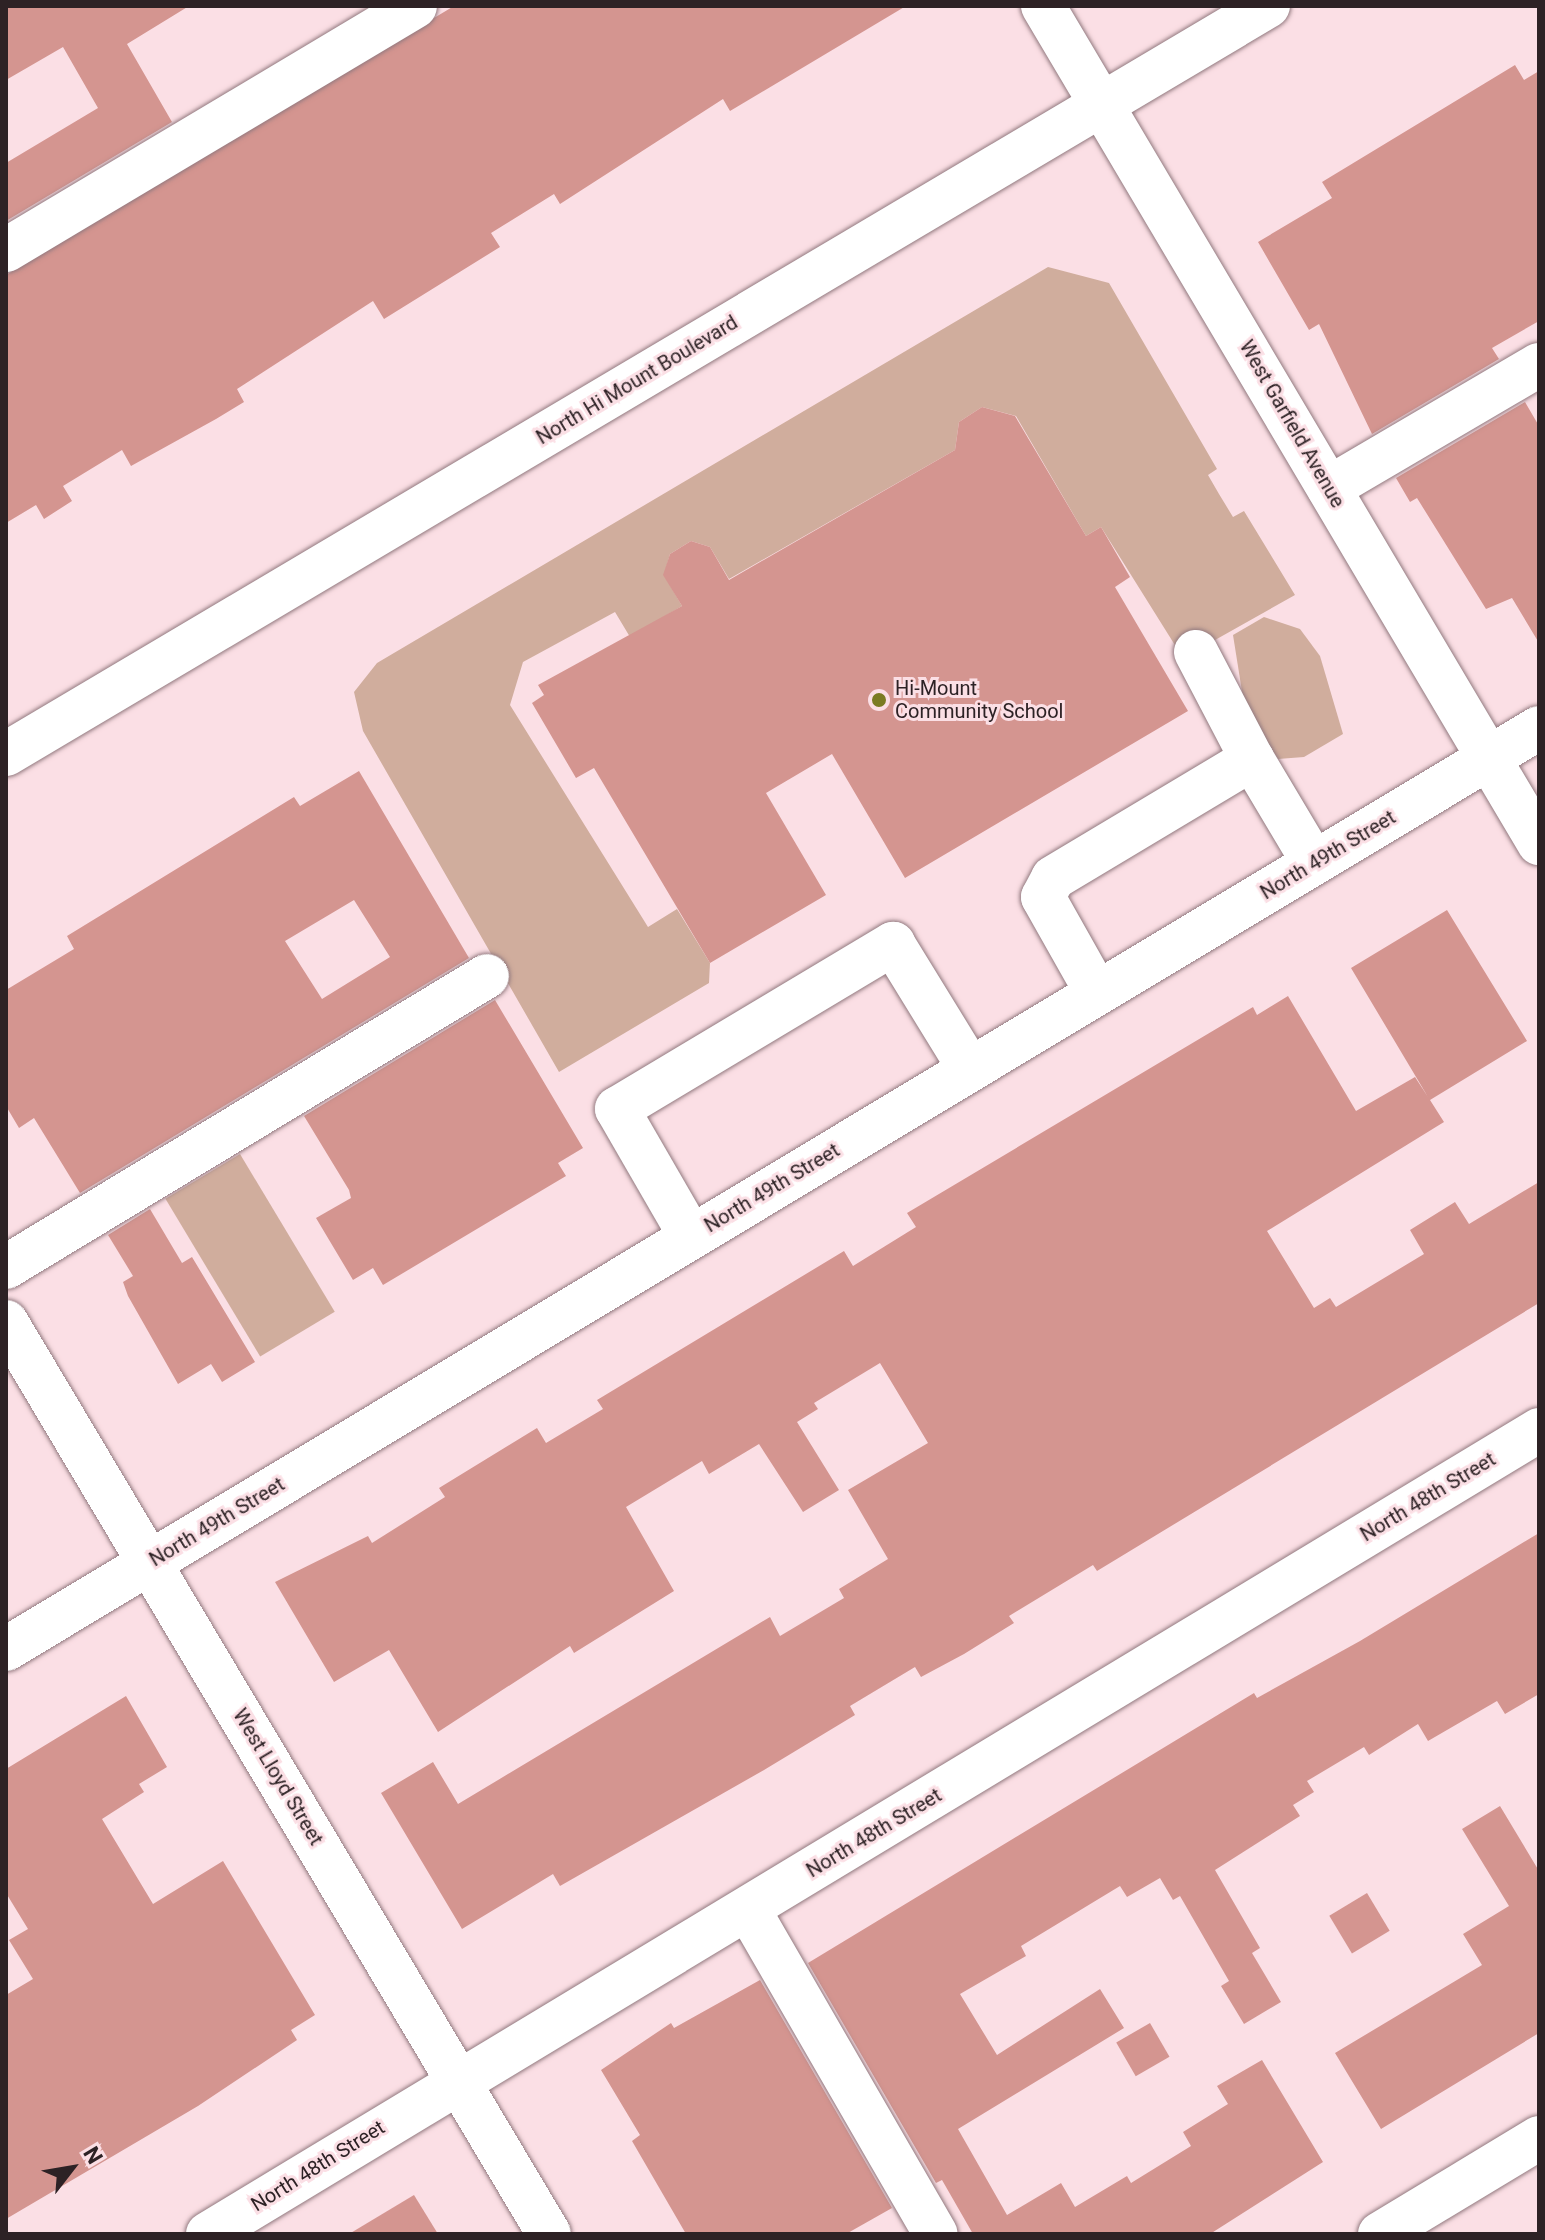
<!DOCTYPE html>
<html>
<head>
<meta charset="utf-8">
<style>
  body { margin:0 }
  #map { position:relative; width:1545px; height:2240px; overflow:hidden; background:#fbdfe5; font-family:Roboto,sans-serif }
  div>[style] { position:absolute }
  .green>* { inset:0; background:#d0ad9d; transform-origin:0 0 }
  .building>* { inset:0; background:#d49590; transform-origin:0 0 }
  .roads { filter:drop-shadow(0 0 2px #92797f) drop-shadow(0 0 2px #92797f) }
  .minor>* { height:44px; margin:-22px; padding:0 22px; transform-origin:22px; border-radius:22px; background:#fff }
  .dots>* { width:22px; height:22px; translate:-50% -50%; box-sizing:border-box; border:4px solid #fbdfe5; border-radius:50% }
  span { translate:-50% -50%; white-space:nowrap; text-align:center; line-height:1.15; -webkit-text-stroke:6px #fbdfe5; paint-order:stroke }
  .street-label { font-size:20px; color:#2d2225 }
  .poi-label { font-size:20px; color:#2d2225 }
  .left { translate:0 -50%; text-align:left }
  .frame { position:absolute; inset:0; border:8px solid #2d2225; pointer-events:none }
  .north { position:absolute; left:32px; top:2128px; width:80px; height:80px; -webkit-text-stroke:6px #fbdfe5; paint-order:stroke; rotate:59deg; font-size:22px; font-weight:700; line-height:32px; text-align:center; color:#2d2225 }
  .north::after { content:''; display:block; margin:auto; width:28px; height:36px; background:#2d2225; clip-path:polygon(50% 0,100% 100%,50% 72%,0 100%) }
</style>
</head>
<body>
<div id="map">
  <div class="green">
    <i style="clip-path:polygon(1048px 267px,1109px 283px,1217px 469px,1208px 475px,1219px 494px,1233px 517px,1244px 511px,1295px 595px,1183px 658px,1101px 527px,1086px 536px,1016px 416px,982px 407px,959px 422px,955px 450px,729px 579px,710px 547px,691px 541px,670px 554px,664px 575px,682px 606px,630px 637px,615px 612px,523px 662px,510px 705px,648px 927px,677px 909px,710px 963px,709px 983px,559px 1072px,363px 731px,354px 692px,377px 663px)"></i>
    <i style="clip-path:polygon(1264px 617px,1300px 629px,1320px 656px,1343px 734px,1304px 757px,1278px 759px,1244px 704px,1233px 635px)"></i>
    <i style="left:240px;top:1154px;width:184px;height:87px;rotate:59deg"></i>
  </div>
  <div class="building">
    <i style="clip-path:polygon(6px 6px,189px 6px,127px 44px,172px 122px,6px 221px,6px 163px,98px 108px,63px 47px,6px 80px)"></i>
    <i style="clip-path:polygon(454px 6px,906px 6px,730px 111px,723px 99px,560px 204px,554px 194px,491px 233px,500px 247px,384px 319px,373px 301px,237px 389px,244px 402px,216px 419px,131px 466px,122px 450px,63px 486px,72px 501px,44px 519px,36px 505px,6px 523px,6px 275px)"></i>
    <i style="clip-path:polygon(1515px 65px,1524px 80px,1539px 71px,1539px 321px,1492px 348px,1499px 359px,1372px 434px,1319px 324px,1309px 330px,1258px 242px,1332px 198px,1322px 182px)"></i>
    <i style="clip-path:polygon(1525px 402px,1539px 426px,1539px 643px,1512px 598px,1486px 609px,1417px 498px,1410px 502px,1396px 478px)"></i>
    <i style="clip-path:polygon(982px 407px,1015px 416px,1086px 536px,1101px 527px,1130px 577px,1115px 587px,1188px 711px,905px 878px,832px 754px,766px 793px,826px 895px,710px 963px,594px 768px,576px 778px,532px 703px,544px 695px,538px 685px,682px 606px,663px 575px,670px 554px,691px 541px,710px 547px,729px 580px,955px 450px,959px 422px)"></i>
    <i style="clip-path:polygon(evenodd,359px 771px,469px 958px,80px 1193px,34px 1118px,19px 1128px,6px 1106px,6px 990px,74px 949px,67px 936px,294px 797px,300px 806px,359px 771px,354px 900px,390px 957px,322px 999px,285px 941px,354px 900px)"></i>
    <i style="clip-path:polygon(1447px 910px,1527px 1041px,1430px 1100px,1444px 1122px,1267px 1231px,1314px 1308px,1330px 1298px,1336px 1307px,1424px 1254px,1410px 1230px,1455px 1202px,1469px 1224px,1539px 1182px,1539px 1303px,1097px 1571px,1093px 1565px,1009px 1616px,1014px 1623px,964px 1654px,921px 1677px,915px 1667px,850px 1706px,855px 1715px,764px 1770px,560px 1886px,553px 1874px,462px 1929px,381px 1793px,433px 1762px,458px 1804px,770px 1617px,780px 1636px,844px 1598px,839px 1589px,888px 1559px,848px 1490px,928px 1443px,880px 1363px,814px 1403px,818px 1409px,797px 1422px,839px 1490px,803px 1512px,759px 1444px,709px 1474px,702px 1461px,626px 1507px,674px 1591px,574px 1653px,570px 1646px,438px 1732px,389px 1650px,334px 1682px,275px 1582px,368px 1536px,372px 1543px,445px 1497px,439px 1488px,537px 1428px,546px 1443px,603px 1409px,597px 1400px,844px 1251px,853px 1266px,916px 1227px,907px 1213px,1253px 1007px,1257px 1015px,1288px 996px,1356px 1111px,1415px 1077px,1428px 1097px,1351px 968px)"></i>
    <i style="clip-path:polygon(495px 1000px,583px 1148px,558px 1163px,566px 1176px,383px 1285px,373px 1268px,353px 1280px,316px 1218px,351px 1198px,349px 1190px,304px 1116px)"></i>
    <i style="clip-path:polygon(150px 1209px,182px 1263px,192px 1257px,255px 1362px,222px 1382px,211px 1364px,178px 1384px,128px 1296px,123px 1282px,133px 1276px,108px 1235px)"></i>
    <i style="clip-path:polygon(1539px 1533px,1539px 1694px,1505px 1714px,1497px 1701px,1428px 1741px,1418px 1724px,1369px 1755px,1364px 1747px,1307px 1781px,1314px 1792px,1293px 1805px,1300px 1816px,1215px 1870px,1260px 1948px,1252px 1953px,1281px 2002px,1244px 2024px,1221px 1986px,1229px 1981px,1180px 1896px,1173px 1900px,1160px 1878px,1127px 1897px,1120px 1886px,1021px 1946px,1026px 1956px,960px 1994px,997px 2055px,1100px 1989px,1124px 2028px,958px 2129px,1007px 2215px,1061px 2183px,1075px 2207px,1127px 2176px,1131px 2183px,1191px 2146px,1183px 2132px,1228px 2104px,1217px 2086px,1262px 2060px,1323px 2162px,1210px 2234px,973px 2234px,942px 2180px,936px 2183px,808px 1963px,1254px 1693px,1257px 1698px,1360px 1641px)"></i>
    <i style="clip-path:polygon(126px 1696px,167px 1767px,139px 1784px,144px 1792px,102px 1819px,153px 1904px,223px 1861px,315px 2015px,291px 2030px,297px 2040px,198px 2106px,6px 2219px,6px 1995px,33px 1979px,9px 1940px,28px 1929px,6px 1893px,6px 1769px)"></i>
    <i style="clip-path:polygon(1500px 1806px,1539px 1871px,1539px 2033px,1381px 2129px,1335px 2053px,1482px 1965px,1463px 1934px,1509px 1906px,1462px 1829px)"></i>
    <i style="left:1367px;top:1893px;width:44px;height:44px;rotate:59deg"></i>
    <i style="clip-path:polygon(760px 1980px,892px 2208px,846px 2234px,686px 2234px,632px 2141px,640px 2135px,601px 2070px,671px 2023px,674px 2028px)"></i>
    <i style="left:1150px;top:2023px;width:39px;height:39px;rotate:60deg"></i>
    <i style="clip-path:polygon(414px 2195px,438px 2234px,349px 2234px)"></i>
  </div>
  <div class="roads">
    <div class="minor">
      <i style="left:1043px;top:6px;width:973px;rotate:59.35deg"></i>
      <i style="left:6px;top:250px;width:476px;rotate:-30.8deg"></i>
      <i style="left:1329px;top:488px;width:243px;rotate:-30.4deg"></i>
      <i style="left:1196px;top:652px;width:121px;rotate:62.4deg"></i>
      <i style="left:6px;top:754px;width:1467px;rotate:-30.66deg"></i>
      <i style="left:1097px;top:993px;width:110px;rotate:-119.4deg"></i>
      <i style="left:1043px;top:897px;width:21px;rotate:-62deg"></i>
      <i style="left:1053px;top:878px;width:232px;rotate:-30.9deg"></i>
      <i style="left:1252px;top:759px;width:121px;rotate:59.2deg"></i>
      <i style="left:691px;top:1237px;width:148px;rotate:-120deg"></i>
      <i style="left:617px;top:1109px;width:322px;rotate:-30.9deg"></i>
      <i style="left:893px;top:944px;width:147px;rotate:58.4deg"></i>
      <i style="left:6px;top:1267px;width:562px;rotate:-31.17deg"></i>
      <i style="left:6px;top:1322px;width:1061px;rotate:59.23deg"></i>
      <i style="left:6px;top:1649px;width:1788px;rotate:-31deg"></i>
      <i style="left:748px;top:1909px;width:375px;rotate:60deg"></i>
      <i style="left:208px;top:2234px;width:1555px;rotate:-31.13deg"></i>
      <i style="left:1380px;top:2234px;width:186px;rotate:-31.1deg"></i>
    </div>
  </div>
  <div class="dots">
    <i style="left:879px;top:700px;background:#7a7b23"></i>
  </div>
  <div class="street-label">
    <span style="left:637px;top:380px;rotate:-31deg">North Hi Mount Boulevard</span>
    <span style="left:1292px;top:424px;rotate:60deg">West Garfield Avenue</span>
    <span style="left:1328px;top:855px;rotate:-31deg">North 49th Street</span>
    <span style="left:772px;top:1188px;rotate:-31deg">North 49th Street</span>
    <span style="left:1428px;top:1497px;rotate:-31deg">North 48th Street</span>
    <span style="left:217px;top:1522px;rotate:-31deg">North 49th Street</span>
    <span style="left:278px;top:1777px;rotate:59deg">West Lloyd Street</span>
    <span style="left:874px;top:1833px;rotate:-31deg">North 48th Street</span>
    <span style="left:318px;top:2166px;rotate:-32deg">North 48th Street</span>
  </div>
  <div class="poi-label">
    <span class="left" style="left:895px;top:700px">Hi-Mount<br>Community School</span>
  </div>
  <div class="frame"></div>
  <div class="north">N</div>
</div>
</body>
</html>
